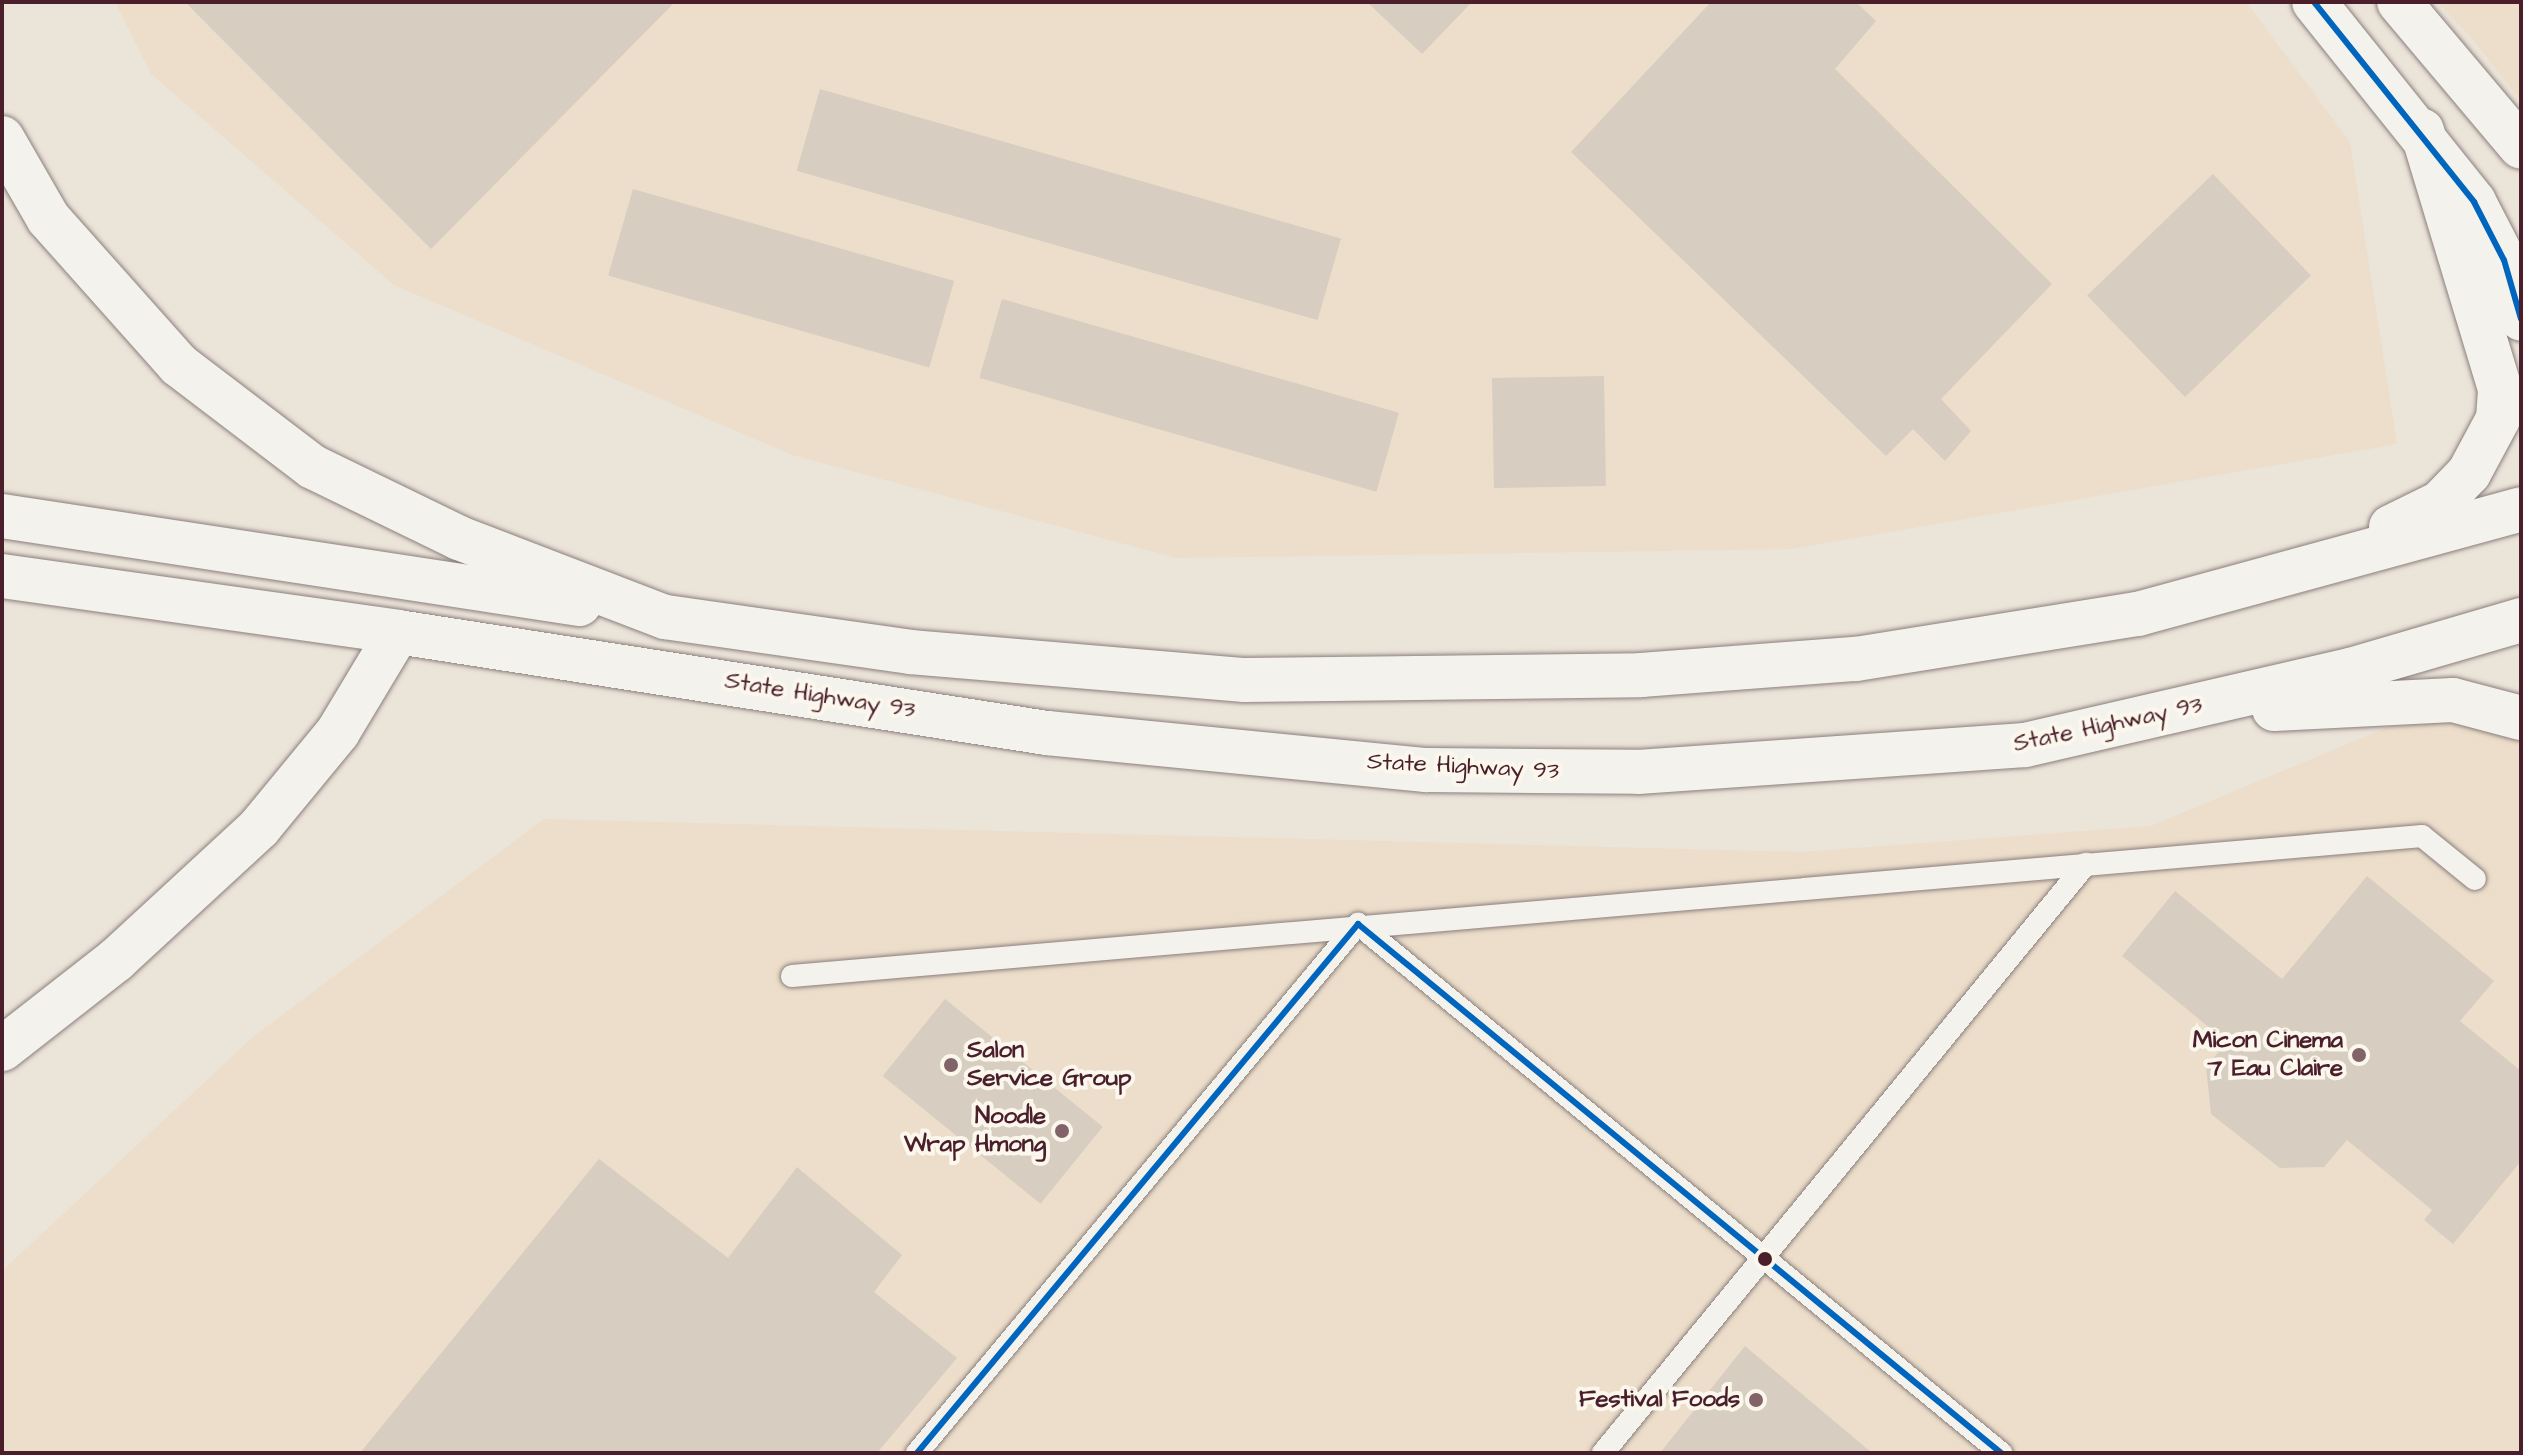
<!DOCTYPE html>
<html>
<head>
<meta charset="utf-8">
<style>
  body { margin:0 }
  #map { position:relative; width:2523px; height:1455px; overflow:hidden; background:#ebe4d9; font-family:"Architects Daughter",sans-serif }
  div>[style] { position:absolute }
  .built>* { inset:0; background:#ecdeca }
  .building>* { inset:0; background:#d7cdc0; transform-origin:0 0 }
  .roads { filter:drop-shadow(0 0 2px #8b7f7d) drop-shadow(0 0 2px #8b7f7d) }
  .service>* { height:22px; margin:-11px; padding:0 11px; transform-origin:11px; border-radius:11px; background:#f4f2ed }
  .minor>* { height:44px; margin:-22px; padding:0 22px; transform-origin:22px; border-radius:22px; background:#f4f2ed }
  .primary>* { height:44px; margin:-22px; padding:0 22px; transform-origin:22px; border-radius:22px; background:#f4f2ed }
  .motorway>* { height:44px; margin:-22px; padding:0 22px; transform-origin:22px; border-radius:22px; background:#f4f2ed }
  .bus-1>* { height:6px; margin:-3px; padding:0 3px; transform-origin:3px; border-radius:3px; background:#0065bd }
  .dots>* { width:22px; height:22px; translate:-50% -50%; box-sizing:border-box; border:4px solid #fbf7ec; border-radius:50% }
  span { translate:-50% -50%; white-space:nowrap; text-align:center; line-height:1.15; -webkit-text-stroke:8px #fbf7ec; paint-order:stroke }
  .street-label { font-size:24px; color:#4a1f2b }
  .poi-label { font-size:24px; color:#4a1f2b; font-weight:700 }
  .right { translate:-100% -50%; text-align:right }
  .left { translate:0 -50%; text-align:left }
  .frame { position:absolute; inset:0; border:4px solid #4a1f2b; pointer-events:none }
</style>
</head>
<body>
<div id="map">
  <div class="built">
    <i style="clip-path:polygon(115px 2px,2246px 2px,2350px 142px,2397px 444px,1792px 549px,1177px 558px,792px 455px,394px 285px,151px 74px)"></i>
    <i style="clip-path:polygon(2437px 2px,2521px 2px,2521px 101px,2470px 36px)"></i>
    <i style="clip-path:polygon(2453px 700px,2521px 718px,2521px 1453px,2px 1453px,2px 1271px,254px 1036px,544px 819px,1802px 852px,2151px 826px)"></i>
  </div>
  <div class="building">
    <i style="clip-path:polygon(185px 2px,675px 2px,431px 249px)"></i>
    <i style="clip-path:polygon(1367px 2px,1472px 2px,1422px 54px)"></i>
    <i style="clip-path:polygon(1711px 2px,1856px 2px,1876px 21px,1835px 69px,2052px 284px,1941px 399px,1971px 431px,1945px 461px,1913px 429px,1886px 456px,1571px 152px)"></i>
    <i style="left:820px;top:89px;width:542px;height:85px;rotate:16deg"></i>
    <i style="left:2213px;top:174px;width:141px;height:175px;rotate:46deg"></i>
    <i style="left:633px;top:189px;width:334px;height:90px;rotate:16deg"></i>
    <i style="left:1002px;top:299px;width:413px;height:82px;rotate:16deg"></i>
    <i style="left:1604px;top:376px;width:110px;height:112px;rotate:89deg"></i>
    <i style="clip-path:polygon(2367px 876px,2494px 981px,2460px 1021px,2521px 1071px,2521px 1161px,2453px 1244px,2424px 1220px,2432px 1210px,2347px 1140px,2324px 1167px,2280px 1168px,2211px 1114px,2206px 1067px,2227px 1042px,2122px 956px,2175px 891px,2282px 979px)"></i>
    <i style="left:945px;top:999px;width:203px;height:99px;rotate:39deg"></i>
    <i style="clip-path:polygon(599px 1159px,728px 1258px,797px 1167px,902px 1255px,874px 1292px,957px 1358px,877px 1453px,360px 1453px)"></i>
    <i style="clip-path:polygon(1745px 1346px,1872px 1453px,1660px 1453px)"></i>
  </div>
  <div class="roads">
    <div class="service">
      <i style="left:1358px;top:924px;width:833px;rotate:39.44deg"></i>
      <i style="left:792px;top:976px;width:1636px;rotate:-4.91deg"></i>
      <i style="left:2422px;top:836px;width:68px;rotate:39.1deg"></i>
      <i style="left:917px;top:1453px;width:689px;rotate:-50.18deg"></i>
      <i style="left:1603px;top:1453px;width:762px;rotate:-50.65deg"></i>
    </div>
    <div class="minor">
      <i style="left:2314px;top:2px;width:256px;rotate:51.3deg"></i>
      <i style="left:2474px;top:202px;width:65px;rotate:62.7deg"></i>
      <i style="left:2504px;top:260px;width:61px;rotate:73.9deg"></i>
      <i style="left:2399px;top:2px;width:189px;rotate:49.9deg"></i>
    </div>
    <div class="primary">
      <i style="left:2391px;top:527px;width:55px;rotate:-26.1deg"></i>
      <i style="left:2440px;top:503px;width:42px;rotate:-46deg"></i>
      <i style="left:2469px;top:473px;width:61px;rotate:-61.8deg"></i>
      <i style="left:2498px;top:419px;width:30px;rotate:-86deg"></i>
      <i style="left:2500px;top:389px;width:270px;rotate:-106.8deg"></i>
      <i style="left:665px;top:617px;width:247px;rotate:8.1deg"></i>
      <i style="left:910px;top:652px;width:336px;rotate:4.8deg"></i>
      <i style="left:1245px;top:680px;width:396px;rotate:-0.7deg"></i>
      <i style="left:1641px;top:675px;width:216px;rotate:-4.3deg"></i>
      <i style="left:1856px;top:659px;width:286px;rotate:-9.1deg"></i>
      <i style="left:2138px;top:614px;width:397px;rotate:-15.3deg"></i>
      <i style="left:398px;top:632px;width:657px;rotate:8.85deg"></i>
      <i style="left:1047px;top:733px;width:381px;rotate:5.6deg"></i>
      <i style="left:1426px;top:770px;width:212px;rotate:0.5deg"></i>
      <i style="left:1638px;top:772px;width:388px;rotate:-4deg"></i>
      <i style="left:2025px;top:745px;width:334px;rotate:-13deg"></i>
      <i style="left:2350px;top:670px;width:178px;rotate:-16.3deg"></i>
      <i style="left:2274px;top:709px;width:179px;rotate:-2.9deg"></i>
      <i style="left:2453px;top:700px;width:70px;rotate:14.8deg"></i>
    </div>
    <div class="motorway">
      <i style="left:2px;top:138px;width:92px;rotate:60.1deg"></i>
      <i style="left:48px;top:218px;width:197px;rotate:48.3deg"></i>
      <i style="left:179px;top:365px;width:168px;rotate:37.3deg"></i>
      <i style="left:313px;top:467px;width:162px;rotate:25.9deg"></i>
      <i style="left:459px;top:538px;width:221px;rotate:21deg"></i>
      <i style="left:2px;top:516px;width:584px;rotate:8.67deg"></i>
      <i style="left:2px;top:576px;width:400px;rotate:8deg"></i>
      <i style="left:398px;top:632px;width:117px;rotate:121deg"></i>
      <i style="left:338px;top:732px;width:124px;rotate:129.5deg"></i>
      <i style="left:259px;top:828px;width:195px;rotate:137.3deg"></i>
      <i style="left:116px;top:960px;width:145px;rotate:142deg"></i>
    </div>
  </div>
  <div class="bus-1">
    <i style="left:2314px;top:2px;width:256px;rotate:51.3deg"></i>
    <i style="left:2474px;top:202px;width:65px;rotate:62.7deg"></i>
    <i style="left:2504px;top:260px;width:61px;rotate:73.9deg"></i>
    <i style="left:917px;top:1453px;width:689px;rotate:-50.18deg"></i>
    <i style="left:1358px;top:924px;width:833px;rotate:39.44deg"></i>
  </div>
  <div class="dots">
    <i style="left:2359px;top:1055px;background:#826468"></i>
    <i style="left:951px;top:1065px;background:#826468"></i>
    <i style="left:1062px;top:1131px;background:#826468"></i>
    <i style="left:1765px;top:1259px;background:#4a1f2b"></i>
    <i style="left:1756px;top:1400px;background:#826468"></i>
  </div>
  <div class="street-label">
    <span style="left:820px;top:696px;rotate:9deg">State Highway 93</span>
    <span style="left:2108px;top:725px;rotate:-12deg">State Highway 93</span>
    <span style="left:1463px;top:767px;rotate:3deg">State Highway 93</span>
  </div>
  <div class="poi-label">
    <span class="right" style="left:2343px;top:1055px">Micon Cinema<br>7 Eau Claire</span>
    <span class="left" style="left:967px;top:1065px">Salon<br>Service Group</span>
    <span class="right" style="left:1046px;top:1131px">Noodle<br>Wrap Hmong</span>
    <span class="right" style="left:1740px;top:1400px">Festival Foods</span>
  </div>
  <div class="frame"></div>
</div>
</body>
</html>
